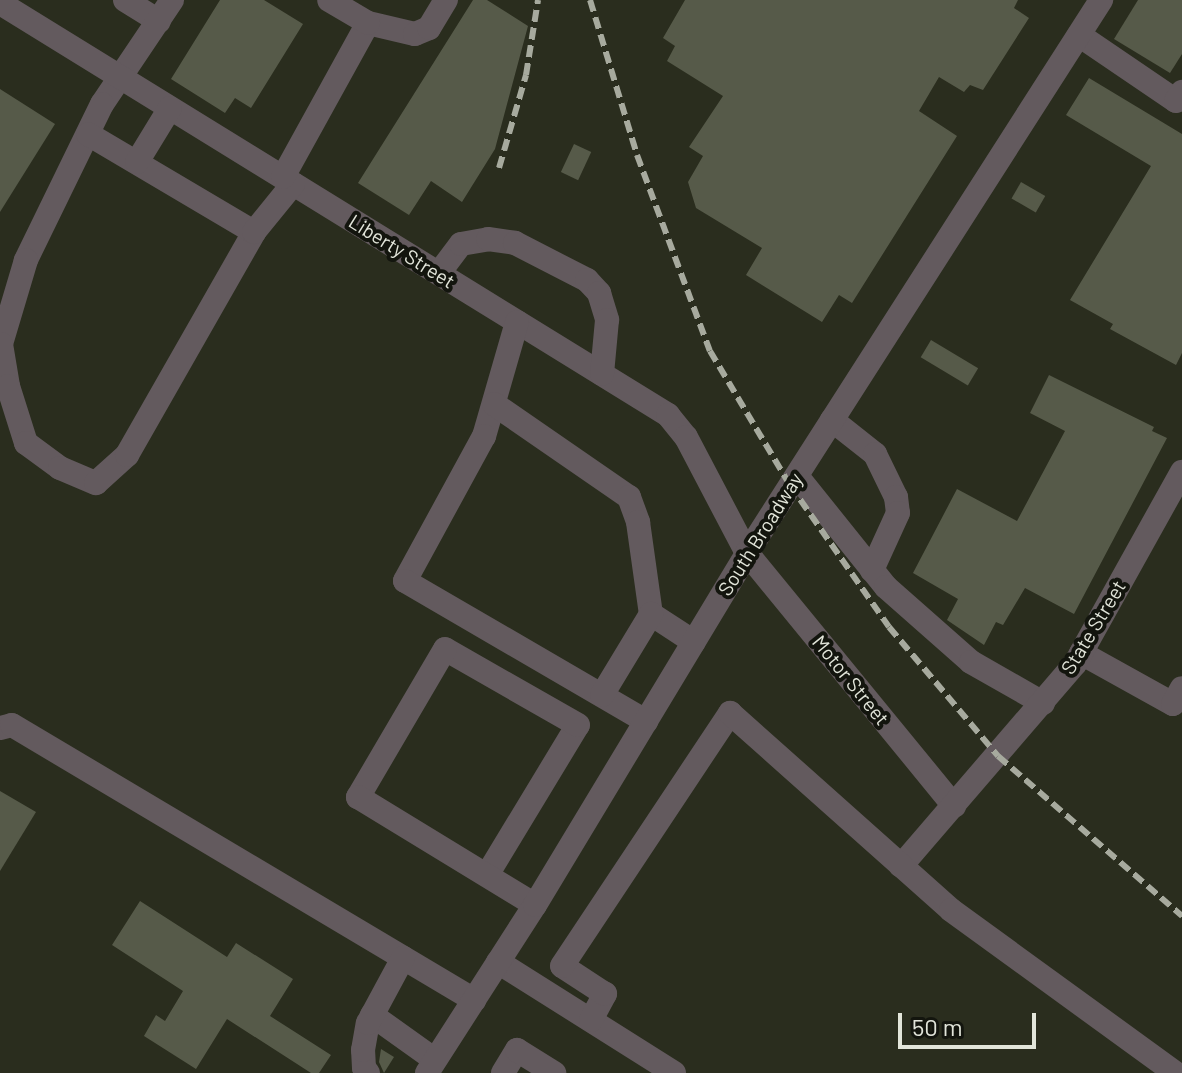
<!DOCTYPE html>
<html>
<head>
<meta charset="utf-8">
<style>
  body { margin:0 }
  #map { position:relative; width:1182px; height:1073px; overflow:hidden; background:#2a2d1e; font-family:Barlow,sans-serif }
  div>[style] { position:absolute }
  .building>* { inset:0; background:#565a49; transform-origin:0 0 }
  .minor>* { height:24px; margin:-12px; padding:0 12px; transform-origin:12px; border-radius:12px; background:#635a5e }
  .rail>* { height:6px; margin-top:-3px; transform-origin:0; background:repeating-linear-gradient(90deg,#a7aa9e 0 12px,transparent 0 18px) }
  span { translate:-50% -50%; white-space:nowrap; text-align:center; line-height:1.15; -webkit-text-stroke:8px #13150e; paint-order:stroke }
  .street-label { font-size:20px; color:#e2e5da }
  .scale { position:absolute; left:898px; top:1013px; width:138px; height:36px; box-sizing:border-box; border:4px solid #e2e5da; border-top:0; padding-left:10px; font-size:24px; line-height:28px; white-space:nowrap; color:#e2e5da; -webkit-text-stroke:6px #13150e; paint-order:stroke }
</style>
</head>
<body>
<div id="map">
  <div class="building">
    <i style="clip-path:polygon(220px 0,264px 0,303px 24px,251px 108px,235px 98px,225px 113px,171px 79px)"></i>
    <i style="clip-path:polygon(473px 0,487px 0,528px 26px,495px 149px,462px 202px,431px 181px,409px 215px,358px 183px)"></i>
    <i style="clip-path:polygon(685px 0,1018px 0,1014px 8px,1029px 18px,983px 90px,970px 85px,964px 92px,939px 77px,919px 111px,957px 136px,852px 303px,839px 295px,822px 322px,746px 275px,762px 248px,696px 208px,688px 182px,703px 156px,689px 147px,723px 96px,667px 61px,675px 46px,663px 38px)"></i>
    <i style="clip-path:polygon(1138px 0,1182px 0,1182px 54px,1170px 73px,1114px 39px)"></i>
    <i style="clip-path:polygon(1089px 78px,1182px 134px,1182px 353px,1176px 365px,1110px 329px,1113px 324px,1070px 300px,1151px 166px,1066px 115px)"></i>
    <i style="clip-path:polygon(0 89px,55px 124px,0 212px)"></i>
    <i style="left:574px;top:144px;width:19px;height:31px;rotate:25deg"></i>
    <i style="left:1021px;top:182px;width:28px;height:19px;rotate:30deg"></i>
    <i style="left:931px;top:340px;width:55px;height:20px;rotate:31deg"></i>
    <i style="clip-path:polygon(1049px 375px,1154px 427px,1152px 431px,1167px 438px,1074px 614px,1025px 588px,1003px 625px,996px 622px,984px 645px,947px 620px,958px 599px,913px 573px,957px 489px,1017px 521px,1065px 431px,1030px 413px)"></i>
    <i style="clip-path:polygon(0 791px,36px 812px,0 871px)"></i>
    <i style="clip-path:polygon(140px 901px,227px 957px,236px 943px,293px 979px,270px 1016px,331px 1055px,319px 1073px,311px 1073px,227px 1019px,196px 1069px,144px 1036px,156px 1015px,165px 1021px,183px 991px,112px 945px)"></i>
    <i style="clip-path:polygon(381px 1049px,394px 1057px,384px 1073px,379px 1062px)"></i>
  </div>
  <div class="minor">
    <i style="left:125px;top:0;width:40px;rotate:32deg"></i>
    <i style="left:172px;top:0;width:125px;rotate:123.9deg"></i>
    <i style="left:102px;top:104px;width:174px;rotate:116deg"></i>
    <i style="left:26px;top:260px;width:88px;rotate:106.6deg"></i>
    <i style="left:1px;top:344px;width:43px;rotate:80.5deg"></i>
    <i style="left:8px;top:386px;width:60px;rotate:72.5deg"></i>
    <i style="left:26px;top:443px;width:42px;rotate:36.3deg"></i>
    <i style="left:60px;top:468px;width:39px;rotate:23deg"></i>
    <i style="left:96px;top:483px;width:42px;rotate:-42.1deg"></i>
    <i style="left:127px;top:455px;width:257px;rotate:-60.3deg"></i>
    <i style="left:0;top:3px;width:785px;rotate:31.66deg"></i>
    <i style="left:668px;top:415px;width:28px;rotate:51deg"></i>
    <i style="left:686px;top:437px;width:131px;rotate:62.3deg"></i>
    <i style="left:747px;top:553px;width:327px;rotate:50.7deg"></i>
    <i style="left:368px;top:23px;width:48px;rotate:13.2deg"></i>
    <i style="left:415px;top:34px;width:15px;rotate:-23deg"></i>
    <i style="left:429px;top:28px;width:33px;rotate:-59deg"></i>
    <i style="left:1079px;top:35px;width:117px;rotate:34.2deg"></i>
    <i style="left:1176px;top:101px;width:11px;rotate:-56deg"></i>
    <i style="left:88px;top:134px;width:193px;rotate:30.6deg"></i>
    <i style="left:254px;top:232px;width:62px;rotate:-50.9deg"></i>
    <i style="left:137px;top:162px;width:63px;rotate:-58.6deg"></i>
    <i style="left:283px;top:177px;width:176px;rotate:-61.1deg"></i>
    <i style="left:368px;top:23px;width:45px;rotate:-149.5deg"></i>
    <i style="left:439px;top:273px;width:36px;rotate:-53deg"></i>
    <i style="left:461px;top:244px;width:27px;rotate:-10deg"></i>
    <i style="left:488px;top:239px;width:27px;rotate:8deg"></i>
    <i style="left:515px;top:243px;width:81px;rotate:27.2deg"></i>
    <i style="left:587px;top:280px;width:18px;rotate:47deg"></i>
    <i style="left:599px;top:293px;width:28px;rotate:73deg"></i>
    <i style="left:607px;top:320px;width:54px;rotate:95.3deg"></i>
    <i style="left:517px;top:322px;width:119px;rotate:106.1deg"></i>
    <i style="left:484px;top:436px;width:165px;rotate:118.6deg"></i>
    <i style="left:405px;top:581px;width:279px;rotate:30.2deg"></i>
    <i style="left:494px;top:404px;width:164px;rotate:34.6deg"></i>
    <i style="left:629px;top:497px;width:27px;rotate:70deg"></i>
    <i style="left:638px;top:522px;width:93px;rotate:82deg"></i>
    <i style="left:651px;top:614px;width:51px;rotate:33.1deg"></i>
    <i style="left:832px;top:420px;width:55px;rotate:38.3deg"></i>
    <i style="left:875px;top:454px;width:48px;rotate:64deg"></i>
    <i style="left:896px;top:497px;width:16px;rotate:83deg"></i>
    <i style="left:898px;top:513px;width:63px;rotate:114.5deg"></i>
    <i style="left:797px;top:476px;width:142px;rotate:51.3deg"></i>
    <i style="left:886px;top:587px;width:113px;rotate:41.4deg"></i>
    <i style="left:971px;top:662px;width:83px;rotate:29.7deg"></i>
    <i style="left:1081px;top:653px;width:105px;rotate:29deg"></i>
    <i style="left:1173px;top:704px;width:18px;rotate:-61deg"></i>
    <i style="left:602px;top:695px;width:95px;rotate:-58.8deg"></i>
    <i style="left:0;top:728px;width:12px;rotate:-14deg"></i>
    <i style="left:12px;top:725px;width:538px;rotate:30.76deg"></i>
    <i style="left:901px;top:866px;width:267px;rotate:-49.3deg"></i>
    <i style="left:1075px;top:664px;width:220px;rotate:-60.9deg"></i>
    <i style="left:487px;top:875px;width:175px;rotate:-58.8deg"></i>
    <i style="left:578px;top:725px;width:153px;rotate:-150.3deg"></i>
    <i style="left:445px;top:649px;width:172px;rotate:120.4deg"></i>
    <i style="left:358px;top:797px;width:207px;rotate:31.4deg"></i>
    <i style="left:498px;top:962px;width:208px;rotate:32.2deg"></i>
    <i style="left:372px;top:1015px;width:77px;rotate:35.5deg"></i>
    <i style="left:591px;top:1020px;width:30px;rotate:-62deg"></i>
    <i style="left:605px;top:994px;width:51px;rotate:-146.9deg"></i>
    <i style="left:562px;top:966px;width:304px;rotate:-56.4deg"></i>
    <i style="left:730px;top:713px;width:296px;rotate:41.7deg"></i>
    <i style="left:951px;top:910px;width:277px;rotate:36deg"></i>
    <i style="left:368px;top:1073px;width:6px;rotate:-129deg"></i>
    <i style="left:364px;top:1068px;width:18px;rotate:-93deg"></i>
    <i style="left:363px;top:1050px;width:27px;rotate:-80deg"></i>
    <i style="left:368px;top:1023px;width:74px;rotate:-61.7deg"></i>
    <i style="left:427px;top:1073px;width:200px;rotate:-57.3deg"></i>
    <i style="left:535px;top:905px;width:411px;rotate:-58.9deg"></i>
    <i style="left:747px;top:553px;width:657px;rotate:-57.37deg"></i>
    <i style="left:503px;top:1073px;width:27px;rotate:-59deg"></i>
    <i style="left:517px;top:1050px;width:44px;rotate:31.9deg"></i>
  </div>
  <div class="rail">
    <i style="left:590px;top:0;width:162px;rotate:73.1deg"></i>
    <i style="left:637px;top:155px;width:209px;rotate:69.6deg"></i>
    <i style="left:710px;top:351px;width:156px;rotate:59.2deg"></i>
    <i style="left:790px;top:485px;width:173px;rotate:55.1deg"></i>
    <i style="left:889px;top:627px;width:169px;rotate:49.8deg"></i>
    <i style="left:998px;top:756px;width:244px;rotate:41deg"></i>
    <i style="left:499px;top:168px;width:97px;rotate:-73.8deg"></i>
    <i style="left:526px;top:75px;width:76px;rotate:-80.9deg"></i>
  </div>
  <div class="street-label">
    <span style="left:402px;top:251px;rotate:32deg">Liberty Street</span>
    <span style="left:760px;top:534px;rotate:-58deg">South Broadway</span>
    <span style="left:1093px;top:627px;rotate:-59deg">State Street</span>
    <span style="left:851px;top:680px;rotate:51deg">Motor Street</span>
  </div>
  <div class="scale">50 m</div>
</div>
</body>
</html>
